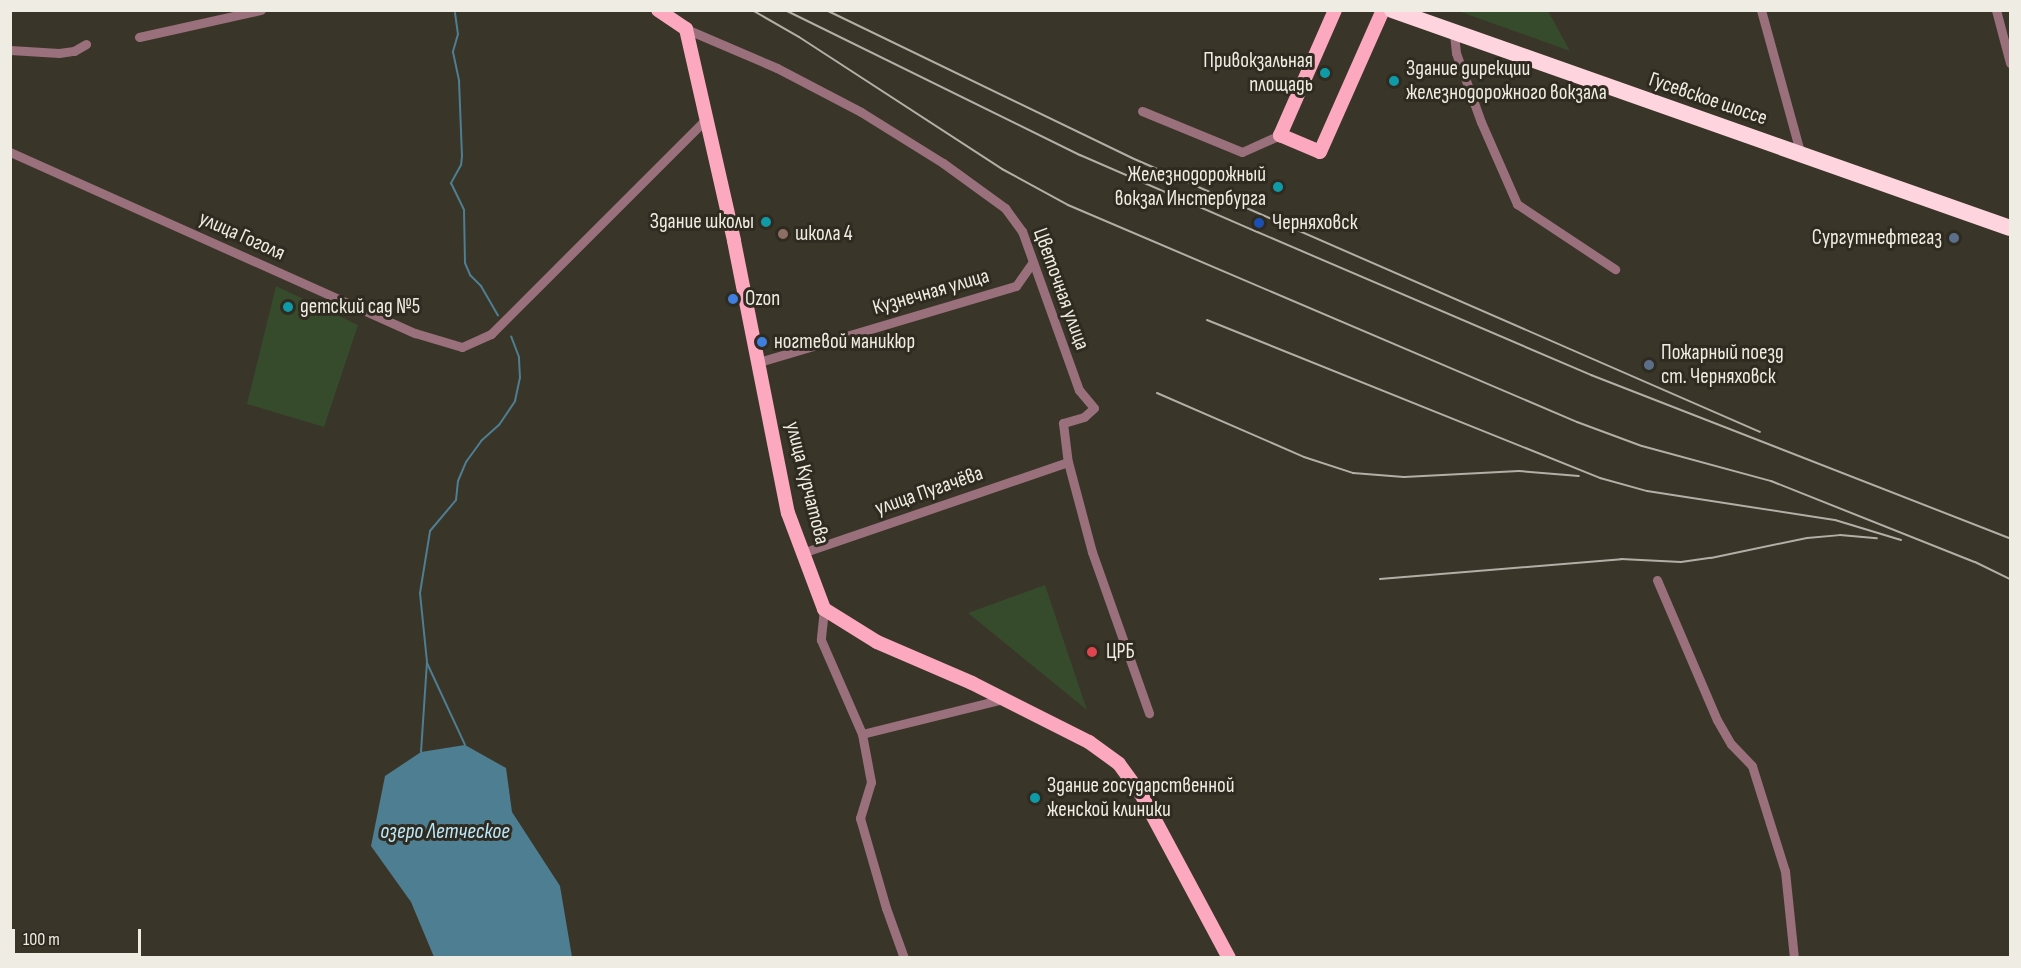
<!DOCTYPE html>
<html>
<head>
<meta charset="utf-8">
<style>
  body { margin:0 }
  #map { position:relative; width:2021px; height:968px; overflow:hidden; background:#3a3529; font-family:"Sofia Sans Condensed",sans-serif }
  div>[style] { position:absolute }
  .green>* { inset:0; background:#364a2c }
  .water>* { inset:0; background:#4e7e91 }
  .stream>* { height:2px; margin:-1px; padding:0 1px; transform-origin:1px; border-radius:1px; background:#4e7e91 }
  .street>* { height:9px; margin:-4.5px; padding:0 4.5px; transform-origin:4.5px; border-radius:4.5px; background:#99707b }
  .primary>* { height:14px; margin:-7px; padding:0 7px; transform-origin:7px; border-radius:7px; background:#fca9c0 }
  .highway>* { height:16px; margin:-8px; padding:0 8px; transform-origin:8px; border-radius:8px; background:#fed5df }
  .rail>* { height:2px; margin:-1px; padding:0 1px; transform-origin:1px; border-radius:1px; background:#b3afa6 }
  .dots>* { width:16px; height:16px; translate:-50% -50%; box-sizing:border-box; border:3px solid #302b20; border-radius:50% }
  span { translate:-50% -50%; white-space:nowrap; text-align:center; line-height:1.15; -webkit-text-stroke:6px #302b20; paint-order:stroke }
  .poi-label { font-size:21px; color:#efece4 }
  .right { translate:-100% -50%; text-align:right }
  .left { translate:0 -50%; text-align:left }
  .street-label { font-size:21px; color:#efece4 }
  .water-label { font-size:22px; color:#bbe9fc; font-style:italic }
  .frame { position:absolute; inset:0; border:12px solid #efece4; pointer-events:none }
  .scale { position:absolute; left:12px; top:929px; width:129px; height:27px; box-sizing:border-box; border:3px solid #efece4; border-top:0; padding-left:8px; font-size:18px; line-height:21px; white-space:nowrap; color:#efece4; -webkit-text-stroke:4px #302b20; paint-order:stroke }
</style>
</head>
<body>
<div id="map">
  <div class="green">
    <i style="clip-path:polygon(1458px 11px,1548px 11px,1570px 51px)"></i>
    <i style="clip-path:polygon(276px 286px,358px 325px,324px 427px,247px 404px)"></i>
    <i style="clip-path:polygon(1045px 585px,1087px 710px,968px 613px)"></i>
  </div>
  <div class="water">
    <i style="clip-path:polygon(465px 745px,506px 768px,512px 812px,560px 886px,572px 957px,434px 957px,411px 902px,371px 846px,385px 776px,421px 752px)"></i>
  </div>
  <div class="stream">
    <i style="left:455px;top:13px;width:21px;rotate:82deg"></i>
    <i style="left:458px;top:34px;width:19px;rotate:106deg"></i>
    <i style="left:453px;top:52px;width:30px;rotate:78deg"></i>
    <i style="left:459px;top:81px;width:75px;rotate:87.7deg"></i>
    <i style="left:462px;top:156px;width:9px;rotate:96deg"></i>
    <i style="left:461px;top:165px;width:21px;rotate:119deg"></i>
    <i style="left:451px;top:183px;width:30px;rotate:64deg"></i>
    <i style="left:464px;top:210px;width:53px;rotate:88.9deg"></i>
    <i style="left:465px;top:263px;width:13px;rotate:67deg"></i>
    <i style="left:470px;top:275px;width:16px;rotate:45deg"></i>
    <i style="left:481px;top:286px;width:34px;rotate:60deg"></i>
    <i style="left:427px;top:663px;width:90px;rotate:65.1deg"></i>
    <i style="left:421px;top:752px;width:90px;rotate:-86.2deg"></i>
    <i style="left:427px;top:662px;width:69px;rotate:-95.8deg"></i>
    <i style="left:420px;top:593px;width:63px;rotate:-80.8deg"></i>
    <i style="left:430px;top:531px;width:40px;rotate:-50deg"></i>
    <i style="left:456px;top:500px;width:19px;rotate:-84deg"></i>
    <i style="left:458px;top:481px;width:21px;rotate:-67deg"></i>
    <i style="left:466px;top:462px;width:26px;rotate:-54deg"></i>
    <i style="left:481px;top:441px;width:24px;rotate:-42deg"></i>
    <i style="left:499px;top:425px;width:29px;rotate:-56deg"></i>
    <i style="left:515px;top:401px;width:24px;rotate:-78deg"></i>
    <i style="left:520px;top:378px;width:21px;rotate:-93deg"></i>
    <i style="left:519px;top:357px;width:22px;rotate:-111deg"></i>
  </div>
  <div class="street">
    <i style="left:1761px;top:10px;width:150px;rotate:74.6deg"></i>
    <i style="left:1996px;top:10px;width:55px;rotate:75.2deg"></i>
    <i style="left:686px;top:29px;width:99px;rotate:23.2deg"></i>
    <i style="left:777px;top:68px;width:95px;rotate:27.6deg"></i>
    <i style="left:861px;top:112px;width:97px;rotate:31.9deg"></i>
    <i style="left:943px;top:163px;width:77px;rotate:36deg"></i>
    <i style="left:1005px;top:208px;width:29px;rotate:54deg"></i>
    <i style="left:1022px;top:231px;width:169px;rotate:70.3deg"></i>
    <i style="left:1079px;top:390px;width:23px;rotate:50deg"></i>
    <i style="left:1094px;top:408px;width:13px;rotate:138deg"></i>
    <i style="left:1084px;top:417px;width:22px;rotate:164deg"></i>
    <i style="left:1063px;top:423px;width:39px;rotate:83deg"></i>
    <i style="left:1068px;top:462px;width:93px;rotate:75.1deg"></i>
    <i style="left:1092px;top:552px;width:171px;rotate:70.5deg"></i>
    <i style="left:1454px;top:34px;width:19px;rotate:84deg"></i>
    <i style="left:1456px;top:53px;width:73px;rotate:70.1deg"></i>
    <i style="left:1481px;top:122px;width:90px;rotate:66.3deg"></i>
    <i style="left:1517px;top:204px;width:118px;rotate:33.6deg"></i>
    <i style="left:139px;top:37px;width:125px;rotate:-12.5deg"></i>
    <i style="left:10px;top:50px;width:49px;rotate:3.5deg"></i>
    <i style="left:59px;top:53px;width:15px;rotate:-8deg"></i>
    <i style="left:74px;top:51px;width:14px;rotate:-30deg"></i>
    <i style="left:1142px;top:111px;width:108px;rotate:22.3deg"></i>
    <i style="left:1242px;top:152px;width:42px;rotate:-24.1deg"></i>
    <i style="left:10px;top:152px;width:444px;rotate:24.1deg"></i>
    <i style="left:415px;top:333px;width:49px;rotate:16.6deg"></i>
    <i style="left:462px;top:347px;width:32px;rotate:-24deg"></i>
    <i style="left:491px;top:334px;width:305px;rotate:-45deg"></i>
    <i style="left:759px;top:362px;width:268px;rotate:-16.5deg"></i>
    <i style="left:1016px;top:286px;width:29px;rotate:-55deg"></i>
    <i style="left:802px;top:553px;width:281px;rotate:-18.9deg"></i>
    <i style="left:1657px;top:580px;width:152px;rotate:66.8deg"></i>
    <i style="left:1717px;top:720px;width:28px;rotate:60deg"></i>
    <i style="left:1731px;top:744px;width:30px;rotate:46deg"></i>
    <i style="left:1752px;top:766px;width:110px;rotate:72.6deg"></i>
    <i style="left:1785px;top:871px;width:87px;rotate:84.1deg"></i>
    <i style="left:824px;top:609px;width:31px;rotate:96deg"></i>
    <i style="left:821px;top:640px;width:103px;rotate:66.4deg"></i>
    <i style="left:862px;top:734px;width:49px;rotate:79.4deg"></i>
    <i style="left:871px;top:782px;width:38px;rotate:107deg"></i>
    <i style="left:860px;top:818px;width:94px;rotate:73.9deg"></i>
    <i style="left:886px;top:908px;width:53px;rotate:70.2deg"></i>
    <i style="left:862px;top:734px;width:145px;rotate:-13.9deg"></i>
  </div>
  <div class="primary">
    <i style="left:658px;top:10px;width:34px;rotate:34deg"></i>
    <i style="left:686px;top:29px;width:217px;rotate:77.2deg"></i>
    <i style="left:734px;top:241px;width:277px;rotate:78.8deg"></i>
    <i style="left:788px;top:513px;width:103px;rotate:69.4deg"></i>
    <i style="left:824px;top:609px;width:62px;rotate:31.9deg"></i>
    <i style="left:877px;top:642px;width:103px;rotate:23.3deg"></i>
    <i style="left:972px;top:683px;width:131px;rotate:26.8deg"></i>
    <i style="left:1089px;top:742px;width:37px;rotate:36deg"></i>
    <i style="left:1119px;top:764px;width:37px;rotate:54deg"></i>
    <i style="left:1141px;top:794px;width:186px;rotate:61.8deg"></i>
    <i style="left:1335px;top:10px;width:137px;rotate:113.7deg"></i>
    <i style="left:1280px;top:135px;width:43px;rotate:23deg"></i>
    <i style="left:1320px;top:152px;width:155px;rotate:-66.1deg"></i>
  </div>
  <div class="highway">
    <i style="left:1392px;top:10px;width:655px;rotate:19.43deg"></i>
  </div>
  <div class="rail">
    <i style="left:752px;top:10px;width:54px;rotate:29.9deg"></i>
    <i style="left:799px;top:37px;width:242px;rotate:33deg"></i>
    <i style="left:1002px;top:169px;width:75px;rotate:28.6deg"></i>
    <i style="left:1068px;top:205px;width:553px;rotate:23.09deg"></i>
    <i style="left:1577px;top:422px;width:69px;rotate:20.3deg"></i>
    <i style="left:1642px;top:446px;width:134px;rotate:15.2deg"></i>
    <i style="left:1771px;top:481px;width:219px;rotate:21.7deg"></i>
    <i style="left:1975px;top:562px;width:39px;rotate:26deg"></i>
    <i style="left:785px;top:10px;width:329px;rotate:26.2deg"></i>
    <i style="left:1080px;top:155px;width:191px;rotate:23.5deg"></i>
    <i style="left:1255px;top:231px;width:366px;rotate:23.2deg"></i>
    <i style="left:1591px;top:375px;width:450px;rotate:21.3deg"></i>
    <i style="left:826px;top:10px;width:340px;rotate:25.8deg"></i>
    <i style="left:1132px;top:158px;width:685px;rotate:23.57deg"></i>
    <i style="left:1207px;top:320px;width:424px;rotate:21.9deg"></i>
    <i style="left:1600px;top:478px;width:49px;rotate:15.5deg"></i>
    <i style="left:1647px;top:491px;width:190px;rotate:8.8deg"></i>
    <i style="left:1835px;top:520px;width:69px;rotate:16.9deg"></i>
    <i style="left:1157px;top:393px;width:160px;rotate:23.5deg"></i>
    <i style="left:1304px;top:457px;width:52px;rotate:18.1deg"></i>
    <i style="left:1353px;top:473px;width:51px;rotate:4.5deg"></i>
    <i style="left:1404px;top:477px;width:115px;rotate:-3deg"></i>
    <i style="left:1519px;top:471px;width:60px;rotate:4.8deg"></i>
    <i style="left:1380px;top:579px;width:242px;rotate:-4.7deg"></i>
    <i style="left:1621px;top:559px;width:60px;rotate:2.9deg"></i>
    <i style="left:1681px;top:562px;width:30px;rotate:-8deg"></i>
    <i style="left:1711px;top:558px;width:98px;rotate:-11.8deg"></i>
    <i style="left:1807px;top:538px;width:33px;rotate:-5deg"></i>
    <i style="left:1840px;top:535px;width:37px;rotate:5deg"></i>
  </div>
  <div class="dots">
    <i style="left:1325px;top:73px;background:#0f9aa8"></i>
    <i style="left:1394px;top:81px;background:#0f9aa8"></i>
    <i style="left:1278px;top:187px;background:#0f9aa8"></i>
    <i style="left:766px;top:222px;background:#0f9aa8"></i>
    <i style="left:1259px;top:223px;background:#1a4fb4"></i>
    <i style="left:783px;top:234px;background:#8d6e63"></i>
    <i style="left:1954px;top:238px;background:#5c6f8a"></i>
    <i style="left:733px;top:299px;background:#3f7fe0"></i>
    <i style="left:288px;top:307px;background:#0f9aa8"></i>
    <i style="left:762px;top:342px;background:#3f7fe0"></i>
    <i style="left:1649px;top:365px;background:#5c6f8a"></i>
    <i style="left:1092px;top:652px;background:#e0444e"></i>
    <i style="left:1035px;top:798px;background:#0f9aa8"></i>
  </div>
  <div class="poi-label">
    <span class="right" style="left:1313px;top:73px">Привокзальная<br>площадь</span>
    <span class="left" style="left:1406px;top:81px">Здание дирекции<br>железнодорожного вокзала</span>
    <span class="right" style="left:1266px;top:187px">Железнодорожный<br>вокзал Инстербурга</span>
    <span class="right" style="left:754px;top:222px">Здание школы</span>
    <span class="left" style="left:1272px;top:223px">Черняховск</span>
    <span class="left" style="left:795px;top:234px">школа 4</span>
    <span class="right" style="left:1942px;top:238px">Сургутнефтегаз</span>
    <span class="left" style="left:745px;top:299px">Ozon</span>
    <span class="left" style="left:300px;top:307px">детский сад №5</span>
    <span class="left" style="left:774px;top:342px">ногтевой маникюр</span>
    <span class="left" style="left:1661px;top:365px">Пожарный поезд<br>ст. Черняховск</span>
    <span class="left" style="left:1106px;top:652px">ЦРБ</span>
    <span class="left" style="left:1047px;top:798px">Здание государственной<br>женской клиники</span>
  </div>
  <div class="street-label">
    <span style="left:1708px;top:99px;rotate:19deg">Гусевское шоссе</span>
    <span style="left:242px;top:236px;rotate:24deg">улица Гоголя</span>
    <span style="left:1061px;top:289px;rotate:70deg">Цветочная улица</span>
    <span style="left:931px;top:292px;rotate:-16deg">Кузнечная улица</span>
    <span style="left:807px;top:483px;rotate:76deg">улица Курчатова</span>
    <span style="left:929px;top:491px;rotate:-19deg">улица Пугачёва</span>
  </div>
  <div class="water-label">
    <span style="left:445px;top:832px">озеро Летческое</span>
  </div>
  <div class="frame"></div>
  <div class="scale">100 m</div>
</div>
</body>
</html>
